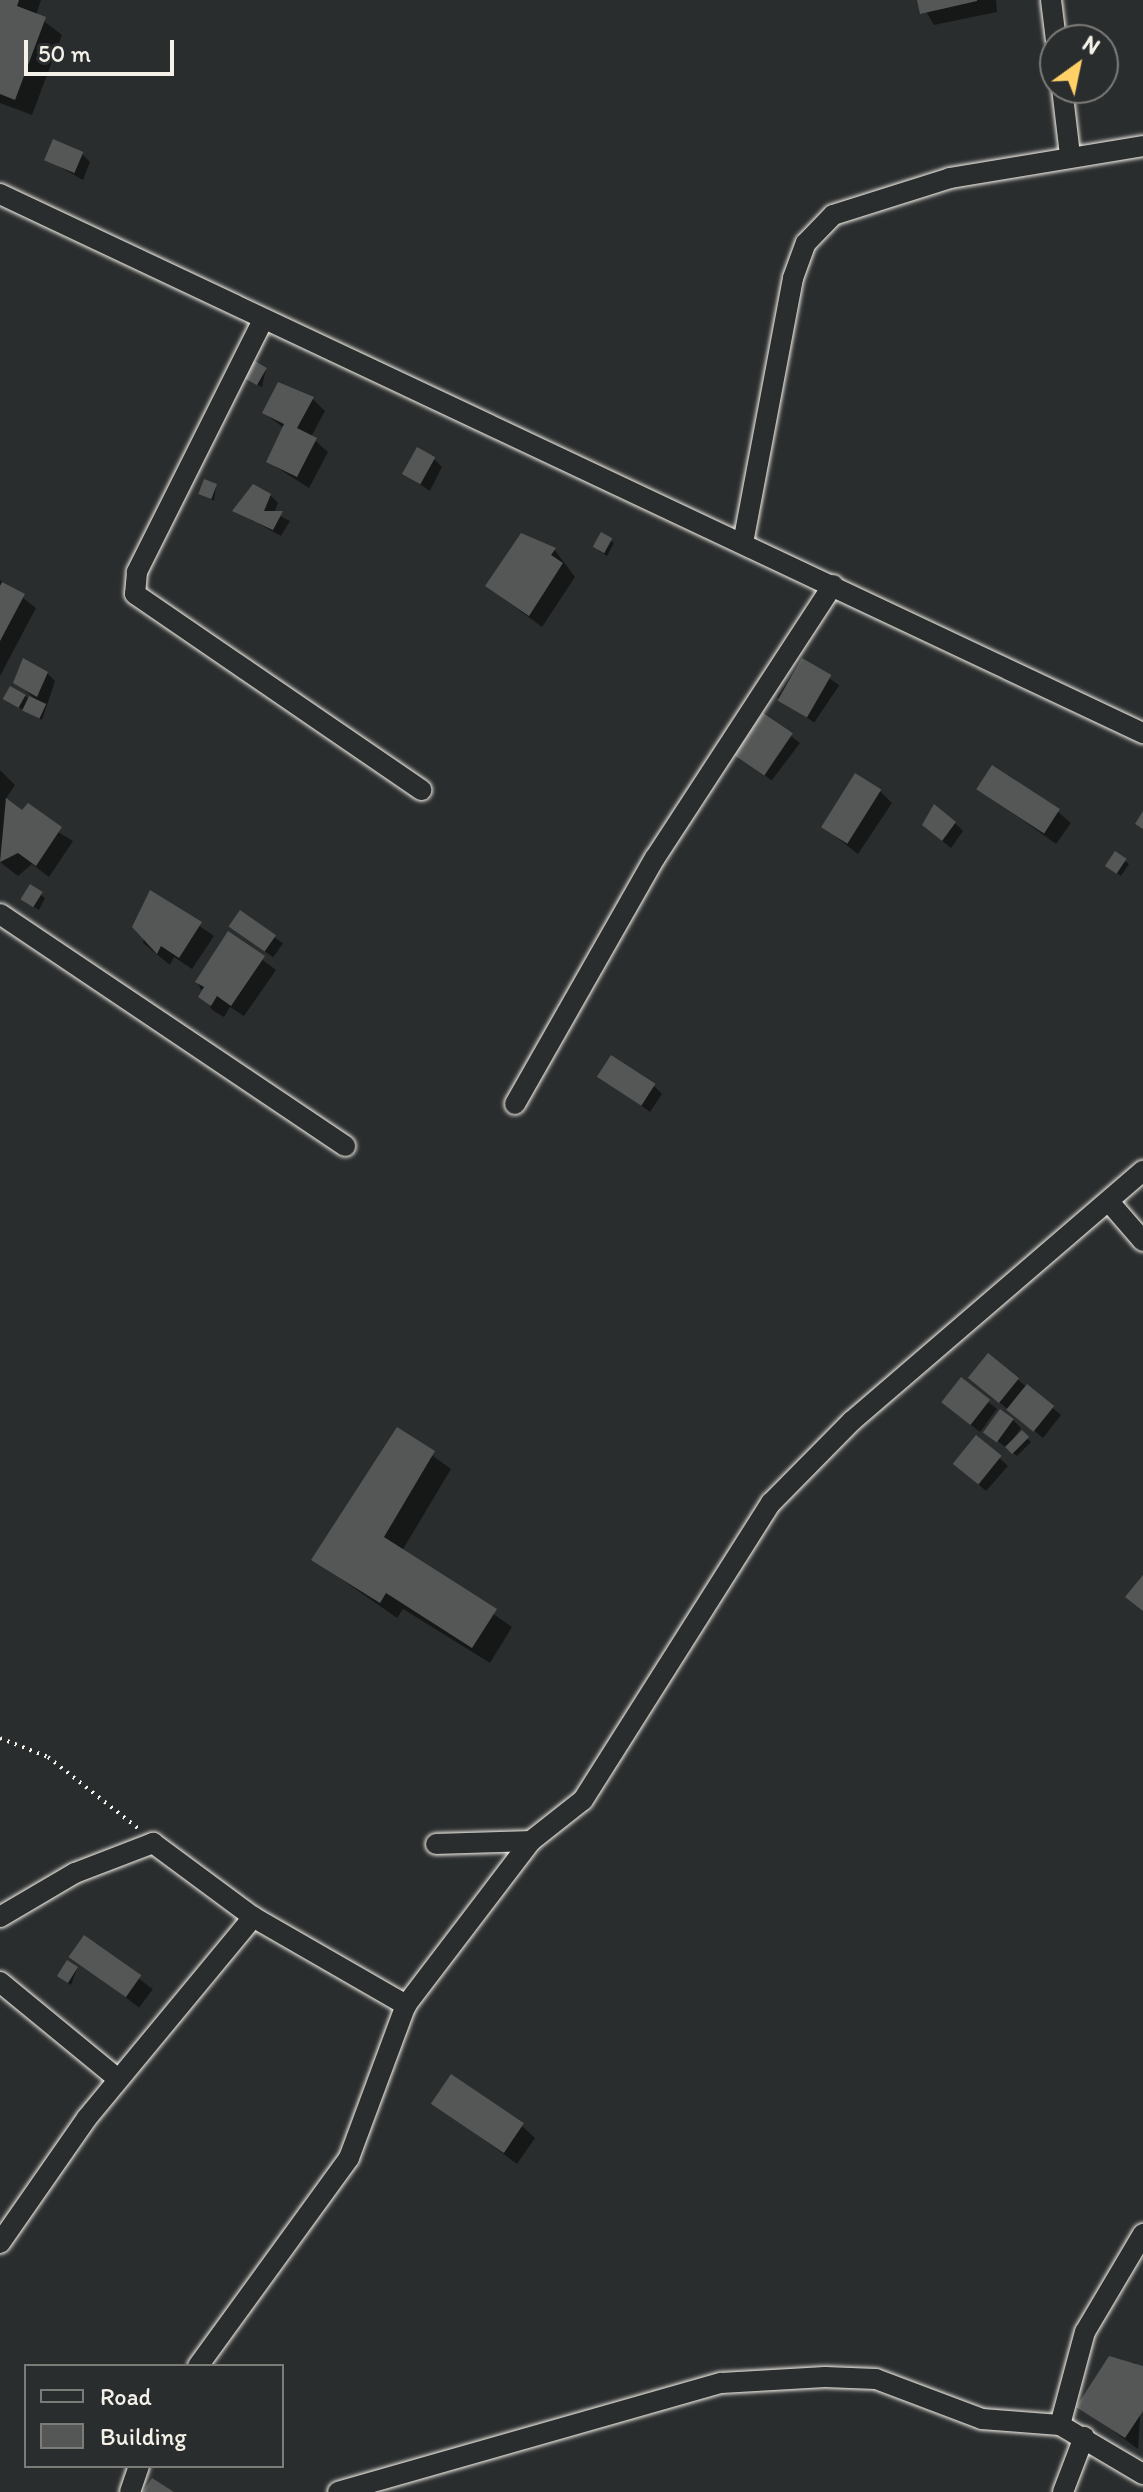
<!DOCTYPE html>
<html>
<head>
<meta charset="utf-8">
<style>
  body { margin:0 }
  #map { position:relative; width:1143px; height:2492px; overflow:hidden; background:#2a2d2e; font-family:Itim,sans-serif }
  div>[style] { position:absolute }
  .shadow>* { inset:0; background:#0007; transform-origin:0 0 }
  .building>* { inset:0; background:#555756; transform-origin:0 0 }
  .path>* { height:4px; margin-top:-2px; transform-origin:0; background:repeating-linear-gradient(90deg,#f4f1e8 0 2px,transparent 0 8px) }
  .roads { filter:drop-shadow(0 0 2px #f4f1e8) drop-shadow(0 0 2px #f4f1e8) }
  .street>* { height:20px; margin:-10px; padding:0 10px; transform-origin:10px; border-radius:10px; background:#2a2d2e }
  span { translate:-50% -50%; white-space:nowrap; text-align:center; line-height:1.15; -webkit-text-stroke:6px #2a2d2e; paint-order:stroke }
  .legend { position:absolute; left:24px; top:2364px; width:260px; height:104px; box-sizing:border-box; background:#2a2d2e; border:2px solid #7b7b78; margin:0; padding:10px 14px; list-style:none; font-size:24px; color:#f4f1e8 }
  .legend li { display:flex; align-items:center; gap:16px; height:40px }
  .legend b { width:40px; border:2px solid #7b7b78 }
  .north { position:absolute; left:1039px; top:24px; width:80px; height:80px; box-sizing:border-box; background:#2a2d2e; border:2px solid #7b7b78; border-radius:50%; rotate:33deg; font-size:22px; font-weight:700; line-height:32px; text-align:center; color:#f4f1e8 }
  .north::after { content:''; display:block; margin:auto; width:28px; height:36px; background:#ffd166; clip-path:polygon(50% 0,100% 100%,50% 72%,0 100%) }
  .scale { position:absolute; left:24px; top:40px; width:150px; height:36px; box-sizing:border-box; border:4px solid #f4f1e8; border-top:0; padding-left:10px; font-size:24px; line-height:28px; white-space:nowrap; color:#f4f1e8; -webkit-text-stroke:6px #2a2d2e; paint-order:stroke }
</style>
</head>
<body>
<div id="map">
  <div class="shadow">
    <i style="clip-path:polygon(0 0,41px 0,36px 15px,62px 35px,32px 115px,0 103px)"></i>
    <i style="clip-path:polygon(919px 0,996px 0,997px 12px,934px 25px)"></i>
    <i style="clip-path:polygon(82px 154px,90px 162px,83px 180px,46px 159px)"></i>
    <i style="clip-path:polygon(266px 369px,262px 387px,250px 381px)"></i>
    <i style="clip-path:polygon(313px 399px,325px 411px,311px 437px,328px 452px,309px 488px,268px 462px,284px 428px,264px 413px)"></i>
    <i style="clip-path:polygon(434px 459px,442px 467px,430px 491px,406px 475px)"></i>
    <i style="clip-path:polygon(216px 486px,214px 501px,200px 493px)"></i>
    <i style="clip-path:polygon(270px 495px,278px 503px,274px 513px,290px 521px,281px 536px,235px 511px)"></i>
    <i style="clip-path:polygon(601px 534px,614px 543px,607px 556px,598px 550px)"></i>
    <i style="clip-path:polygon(554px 549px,575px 577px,542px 627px,487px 586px)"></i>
    <i style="clip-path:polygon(0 580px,36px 608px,0 676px)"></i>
    <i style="left:802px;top:660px;width:45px;height:45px;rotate:34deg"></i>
    <i style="clip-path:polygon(47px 673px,55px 681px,42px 720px,9px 702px,11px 689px,42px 705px,16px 682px)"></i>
    <i style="left:764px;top:716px;width:45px;height:47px;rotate:37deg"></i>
    <i style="clip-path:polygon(0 770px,15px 785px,5px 800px,73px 841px,49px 877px,32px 864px,18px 876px,0 862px)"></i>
    <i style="clip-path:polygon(978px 788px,1033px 791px,1071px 823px,1056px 844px)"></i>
    <i style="clip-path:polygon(880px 791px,892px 803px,858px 854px,822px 826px)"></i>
    <i style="clip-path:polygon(955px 823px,963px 831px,951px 848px,932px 833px)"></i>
    <i style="clip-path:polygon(1115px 854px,1129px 864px,1121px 876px,1111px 869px)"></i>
    <i style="clip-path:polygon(31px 887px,45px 898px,39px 910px,27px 903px)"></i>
    <i style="clip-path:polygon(151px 893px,214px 936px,192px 969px,174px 957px,170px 965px,143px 943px)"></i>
    <i style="left:241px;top:913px;width:52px;height:17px;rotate:36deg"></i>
    <i style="clip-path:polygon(228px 934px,276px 970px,244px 1016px,230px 1007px,224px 1017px,212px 1010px,197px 982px)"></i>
    <i style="clip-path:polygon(600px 1076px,654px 1086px,662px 1094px,650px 1112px)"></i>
    <i style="clip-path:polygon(1017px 1379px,1061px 1415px,1043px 1438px,978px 1385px)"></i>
    <i style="clip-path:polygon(961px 1380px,997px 1409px,980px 1432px,952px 1410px)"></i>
    <i style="clip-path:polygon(1013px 1420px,1021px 1428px,1013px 1439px,1022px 1433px,1031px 1442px,1017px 1456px,987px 1433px)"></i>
    <i style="clip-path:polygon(397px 1430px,451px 1469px,402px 1551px,512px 1627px,490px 1663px,403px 1609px,397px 1618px,314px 1560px)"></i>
    <i style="clip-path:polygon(977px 1438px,1008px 1466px,986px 1491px,963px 1471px)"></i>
    <i style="left:85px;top:1938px;width:85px;height:23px;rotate:37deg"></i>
    <i style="clip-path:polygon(77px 1969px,71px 1985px,62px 1978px)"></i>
    <i style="clip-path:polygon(434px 2103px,522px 2126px,535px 2138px,517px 2164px)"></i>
    <i style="clip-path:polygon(1133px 2362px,1143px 2368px,1138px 2449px,1079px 2406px)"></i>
  </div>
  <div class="building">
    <i style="clip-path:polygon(0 0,19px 0,17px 6px,46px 17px,15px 100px,0 94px)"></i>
    <i style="clip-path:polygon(917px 0,977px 0,977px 1px,920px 14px)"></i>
    <i style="left:53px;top:139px;width:33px;height:23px;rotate:23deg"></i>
    <i style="left:253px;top:360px;width:16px;height:20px;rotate:30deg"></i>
    <i style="clip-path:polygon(278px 382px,314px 397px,297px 428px,317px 438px,297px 477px,266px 462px,284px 424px,262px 413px)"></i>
    <i style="left:417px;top:447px;width:21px;height:31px;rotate:29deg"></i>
    <i style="left:204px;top:479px;width:14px;height:16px;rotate:21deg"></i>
    <i style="clip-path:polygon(253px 484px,271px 494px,264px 511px,283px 511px,273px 530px,232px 511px)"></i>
    <i style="left:601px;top:532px;width:13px;height:17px;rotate:29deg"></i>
    <i style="clip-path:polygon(521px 533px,556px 548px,551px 555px,563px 563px,529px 616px,485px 586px)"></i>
    <i style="clip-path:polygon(2px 582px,25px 594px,0 641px,0 586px)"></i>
    <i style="clip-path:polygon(23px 658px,48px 672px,37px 697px,13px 683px)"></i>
    <i style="left:802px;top:658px;width:34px;height:49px;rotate:30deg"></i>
    <i style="left:10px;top:686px;width:18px;height:15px;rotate:29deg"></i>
    <i style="left:29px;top:696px;width:19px;height:16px;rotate:25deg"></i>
    <i style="left:763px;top:713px;width:36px;height:51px;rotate:34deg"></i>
    <i style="left:992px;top:765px;width:81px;height:29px;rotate:33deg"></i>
    <i style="left:855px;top:773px;width:31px;height:64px;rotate:32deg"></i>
    <i style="clip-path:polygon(6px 798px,22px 810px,28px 803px,62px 827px,36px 866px,18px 853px,0 862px)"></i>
    <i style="clip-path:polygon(934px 804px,956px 822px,942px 841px,922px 825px)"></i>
    <i style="clip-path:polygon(1143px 811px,1143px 829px,1135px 824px)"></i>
    <i style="left:1115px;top:851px;width:14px;height:18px;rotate:34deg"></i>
    <i style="left:30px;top:884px;width:15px;height:18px;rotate:32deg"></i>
    <i style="clip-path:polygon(150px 890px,202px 922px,179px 958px,161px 946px,157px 954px,132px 927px)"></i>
    <i style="left:240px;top:910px;width:44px;height:20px;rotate:35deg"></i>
    <i style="clip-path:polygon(228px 931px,265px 956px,231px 1006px,217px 996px,211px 1006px,198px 997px,204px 987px,195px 982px)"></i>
    <i style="left:611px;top:1055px;width:53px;height:26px;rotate:33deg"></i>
    <i style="left:988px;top:1353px;width:40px;height:32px;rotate:39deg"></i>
    <i style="left:961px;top:1377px;width:37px;height:32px;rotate:38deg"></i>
    <i style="left:1027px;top:1384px;width:35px;height:33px;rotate:39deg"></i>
    <i style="left:1000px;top:1409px;width:17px;height:29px;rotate:36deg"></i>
    <i style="clip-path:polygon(397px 1427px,435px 1451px,384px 1537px,497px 1609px,472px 1648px,386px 1593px,380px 1603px,311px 1560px)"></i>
    <i style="left:1022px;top:1430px;width:10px;height:24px;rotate:45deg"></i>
    <i style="left:976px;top:1435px;width:33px;height:37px;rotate:39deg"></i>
    <i style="clip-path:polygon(1143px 1575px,1143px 1611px,1125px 1597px)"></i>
    <i style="left:84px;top:1935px;width:70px;height:27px;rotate:35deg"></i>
    <i style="left:67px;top:1960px;width:13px;height:19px;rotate:32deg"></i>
    <i style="left:451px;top:2074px;width:88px;height:36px;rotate:34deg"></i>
    <i style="clip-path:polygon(1109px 2356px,1143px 2366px,1143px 2411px,1125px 2438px,1076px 2407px)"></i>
    <i style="clip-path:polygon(152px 2478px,174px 2492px,143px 2492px)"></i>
  </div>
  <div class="path">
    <i style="left:0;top:1738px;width:52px;rotate:21.6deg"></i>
    <i style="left:48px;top:1757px;width:117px;rotate:38.4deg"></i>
  </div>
  <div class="roads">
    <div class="street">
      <i style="left:1051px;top:0;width:40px;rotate:82.9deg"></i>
      <i style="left:1062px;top:88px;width:67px;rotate:83.2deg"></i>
      <i style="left:0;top:194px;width:1264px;rotate:25.25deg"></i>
      <i style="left:263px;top:320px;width:282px;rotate:116.6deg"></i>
      <i style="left:137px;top:572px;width:22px;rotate:95deg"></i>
      <i style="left:135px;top:594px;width:347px;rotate:34.4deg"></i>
      <i style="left:743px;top:543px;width:270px;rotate:-79.3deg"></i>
      <i style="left:793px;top:278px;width:37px;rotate:-70deg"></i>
      <i style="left:806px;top:243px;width:39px;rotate:-46deg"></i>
      <i style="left:833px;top:215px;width:123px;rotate:-17.5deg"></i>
      <i style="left:950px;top:178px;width:196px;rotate:-9.4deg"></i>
      <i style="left:0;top:914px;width:416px;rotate:33.9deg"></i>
      <i style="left:515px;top:1104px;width:283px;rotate:-60.4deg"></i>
      <i style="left:655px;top:858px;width:326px;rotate:-56.9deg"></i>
      <i style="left:1111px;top:1204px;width:49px;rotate:49.1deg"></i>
      <i style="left:436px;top:1844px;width:95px;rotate:-1.8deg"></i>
      <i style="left:0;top:1917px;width:87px;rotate:-30.4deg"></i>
      <i style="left:75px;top:1873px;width:84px;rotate:-21deg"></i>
      <i style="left:153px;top:1843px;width:124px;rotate:36.5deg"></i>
      <i style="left:253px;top:1917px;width:177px;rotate:29.9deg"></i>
      <i style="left:0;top:1982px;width:153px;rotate:39.4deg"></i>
      <i style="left:0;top:2243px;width:152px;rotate:-55.2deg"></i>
      <i style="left:87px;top:2118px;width:261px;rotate:-50.4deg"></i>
      <i style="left:198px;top:2366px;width:257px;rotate:-54deg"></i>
      <i style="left:349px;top:2158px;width:163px;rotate:-69.6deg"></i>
      <i style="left:406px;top:2005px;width:206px;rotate:-52.7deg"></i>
      <i style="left:531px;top:1841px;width:66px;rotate:-38.3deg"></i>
      <i style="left:583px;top:1800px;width:352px;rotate:-57.7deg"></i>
      <i style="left:771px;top:1503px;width:115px;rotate:-45.4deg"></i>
      <i style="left:852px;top:1421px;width:384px;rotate:-40.7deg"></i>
      <i style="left:1060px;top:2425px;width:96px;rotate:-75deg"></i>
      <i style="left:1085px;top:2332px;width:114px;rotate:-59.4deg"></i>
      <i style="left:130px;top:2492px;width:28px;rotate:-71deg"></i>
      <i style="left:338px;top:2492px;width:398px;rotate:-15.9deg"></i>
      <i style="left:721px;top:2383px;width:104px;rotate:-3.3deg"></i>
      <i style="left:825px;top:2377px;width:51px;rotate:2.2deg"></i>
      <i style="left:876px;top:2379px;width:113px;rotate:20.7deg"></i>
      <i style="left:982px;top:2419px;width:78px;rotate:4.4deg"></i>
      <i style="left:1060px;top:2425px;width:96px;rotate:30.6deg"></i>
      <i style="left:1063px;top:2492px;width:59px;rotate:-69.1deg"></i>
    </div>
  </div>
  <ul class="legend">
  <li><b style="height:10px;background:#2a2d2e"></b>Road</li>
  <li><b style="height:22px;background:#555756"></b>Building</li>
  </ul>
  <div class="north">N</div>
  <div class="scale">50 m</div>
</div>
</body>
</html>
